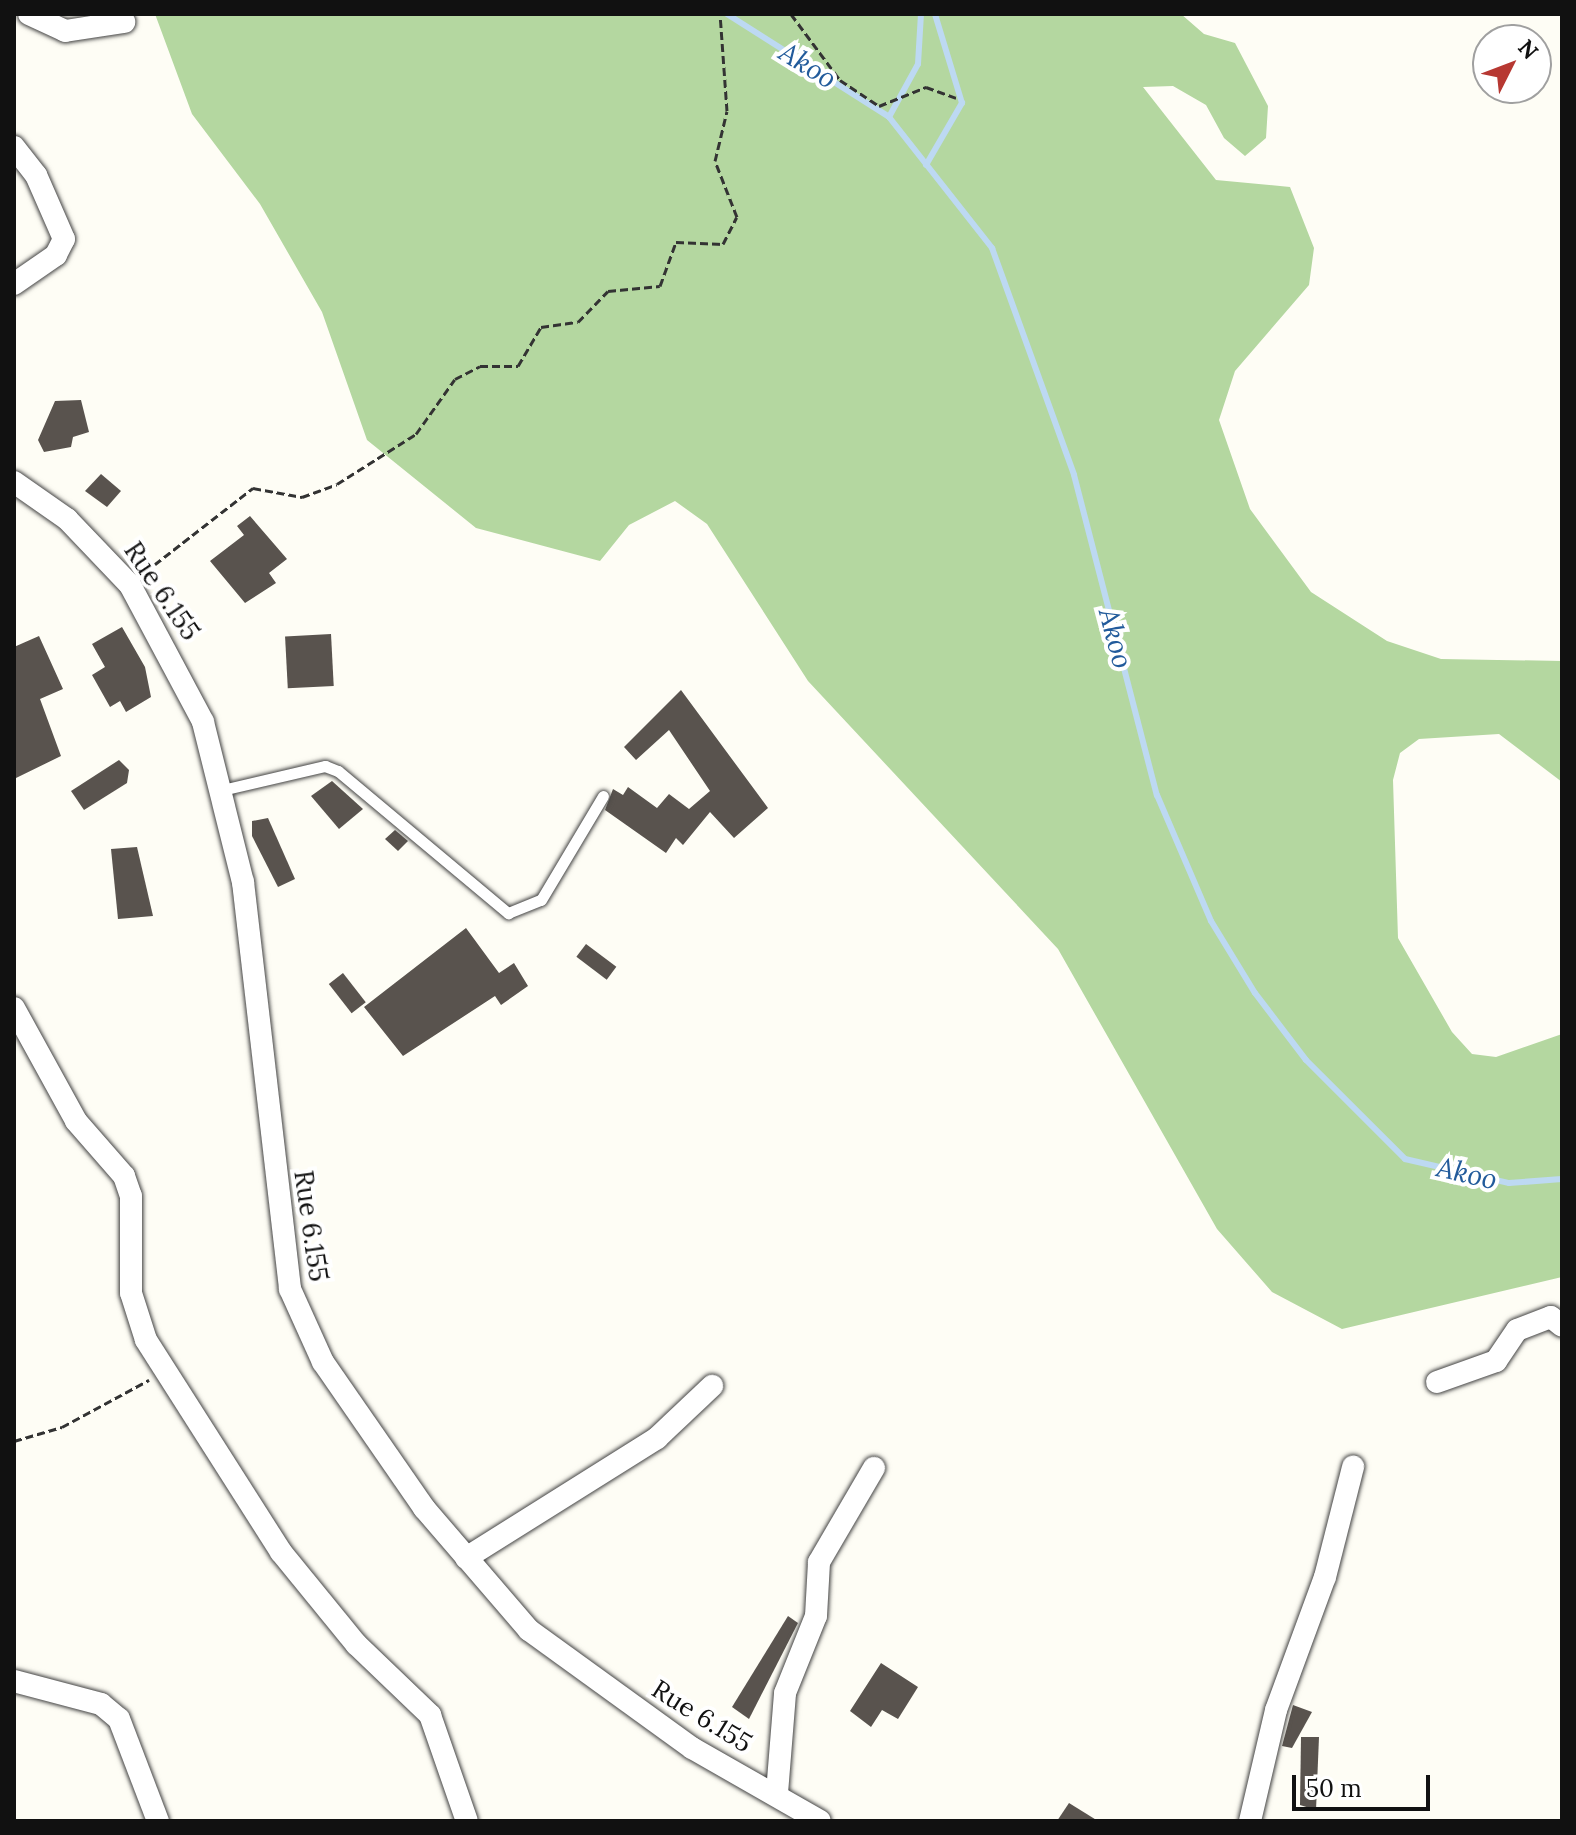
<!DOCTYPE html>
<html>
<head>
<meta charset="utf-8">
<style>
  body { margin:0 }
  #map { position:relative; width:1576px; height:1835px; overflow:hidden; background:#fefdf5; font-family:Lora,serif }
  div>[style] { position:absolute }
  .forest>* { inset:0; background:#b4d7a0 }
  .stream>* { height:6px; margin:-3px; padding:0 3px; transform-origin:3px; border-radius:3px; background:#bdd9f2 }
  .building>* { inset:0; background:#59534e; transform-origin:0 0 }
  .path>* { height:3px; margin-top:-1.5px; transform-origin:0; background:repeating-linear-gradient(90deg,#333 0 8px,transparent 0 12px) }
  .roads { filter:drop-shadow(0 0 2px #444) drop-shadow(0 0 2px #444) }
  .lane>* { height:11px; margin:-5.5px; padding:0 5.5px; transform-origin:5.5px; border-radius:5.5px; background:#fff }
  .street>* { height:22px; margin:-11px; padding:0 11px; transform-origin:11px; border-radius:11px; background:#fff }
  span { translate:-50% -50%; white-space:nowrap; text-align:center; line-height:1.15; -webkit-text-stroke:8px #fff; paint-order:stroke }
  .street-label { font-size:26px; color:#111 }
  .water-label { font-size:28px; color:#225b9b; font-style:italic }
  .frame { position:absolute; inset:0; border:16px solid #111; pointer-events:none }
  .north { position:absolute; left:1472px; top:24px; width:80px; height:80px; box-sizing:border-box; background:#fff; border:2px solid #a0a0a0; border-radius:50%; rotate:48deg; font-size:22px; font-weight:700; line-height:32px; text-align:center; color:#111 }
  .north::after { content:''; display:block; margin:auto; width:28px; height:36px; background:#b73832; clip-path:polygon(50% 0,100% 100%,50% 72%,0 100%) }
  .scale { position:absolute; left:1292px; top:1775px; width:138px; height:36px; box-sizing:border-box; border:4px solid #111; border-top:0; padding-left:10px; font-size:24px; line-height:28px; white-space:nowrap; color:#111; -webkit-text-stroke:6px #fff; paint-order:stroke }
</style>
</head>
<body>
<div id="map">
  <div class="forest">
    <i style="clip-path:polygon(155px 14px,1181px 14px,1204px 34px,1235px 43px,1268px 106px,1266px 138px,1245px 156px,1224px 138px,1206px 105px,1173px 86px,1143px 87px,1216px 180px,1290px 187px,1314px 248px,1309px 285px,1235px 371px,1219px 420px,1250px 509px,1311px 592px,1387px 641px,1441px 659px,1562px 661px,1562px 782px,1499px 734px,1419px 739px,1400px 753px,1393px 780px,1398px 938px,1452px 1032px,1472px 1054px,1496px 1057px,1562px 1034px,1562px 1277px,1342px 1329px,1272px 1292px,1217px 1229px,1058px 949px,808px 681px,707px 524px,675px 501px,629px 525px,600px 561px,476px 528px,367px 440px,322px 312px,260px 204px,192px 114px)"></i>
  </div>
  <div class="stream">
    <i style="left:727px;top:14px;width:192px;rotate:32.4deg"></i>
    <i style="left:889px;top:117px;width:167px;rotate:51.8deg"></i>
    <i style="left:992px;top:248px;width:241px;rotate:70.1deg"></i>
    <i style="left:1074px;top:475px;width:331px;rotate:75.5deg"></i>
    <i style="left:1157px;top:795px;width:137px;rotate:66.8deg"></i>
    <i style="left:1211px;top:921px;width:84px;rotate:58.6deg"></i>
    <i style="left:1255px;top:993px;width:84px;rotate:52.7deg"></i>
    <i style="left:1306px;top:1060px;width:140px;rotate:45deg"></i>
    <i style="left:1405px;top:1159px;width:107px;rotate:13deg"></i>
    <i style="left:1509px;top:1183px;width:53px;rotate:-4.3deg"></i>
    <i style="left:889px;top:117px;width:60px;rotate:-61.3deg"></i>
    <i style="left:918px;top:64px;width:50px;rotate:-86.6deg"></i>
    <i style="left:926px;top:165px;width:72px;rotate:-59.9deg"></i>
    <i style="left:962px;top:103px;width:93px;rotate:-106.9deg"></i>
  </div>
  <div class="building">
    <i style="clip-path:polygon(81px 400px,89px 432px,73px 437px,71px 447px,44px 452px,38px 440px,55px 401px)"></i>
    <i style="clip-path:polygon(101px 474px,121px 491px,107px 507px,85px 491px)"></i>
    <i style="clip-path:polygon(250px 516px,287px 559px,269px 573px,276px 583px,245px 603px,210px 561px,244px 535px,237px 526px)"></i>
    <i style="clip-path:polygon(122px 627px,145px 667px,151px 697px,126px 712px,120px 701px,110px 707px,92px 675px,105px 667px,92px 644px)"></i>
    <i style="left:331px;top:634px;width:52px;height:46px;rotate:87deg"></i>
    <i style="clip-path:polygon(39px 636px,63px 689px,40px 699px,61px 756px,14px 779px,14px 647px)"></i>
    <i style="clip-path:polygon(681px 690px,768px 808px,734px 838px,710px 812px,683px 845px,676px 838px,666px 853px,605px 810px,613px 789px,623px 795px,628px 787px,657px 808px,669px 794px,689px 809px,710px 791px,669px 730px,636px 760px,624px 747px)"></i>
    <i style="clip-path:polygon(119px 760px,129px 770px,127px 783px,84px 810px,71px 791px)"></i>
    <i style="clip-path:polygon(332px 781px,363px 809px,339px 829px,311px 796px)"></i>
    <i style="clip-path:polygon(268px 818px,295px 879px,278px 887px,252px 836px,252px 821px)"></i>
    <i style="clip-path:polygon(395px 830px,408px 841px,398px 851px,385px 839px)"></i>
    <i style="clip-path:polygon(137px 847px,153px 916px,118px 919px,111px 849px)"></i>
    <i style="clip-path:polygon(466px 928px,499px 973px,514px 963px,528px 986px,501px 1005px,495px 996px,403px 1056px,364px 1007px)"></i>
    <i style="left:586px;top:944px;width:38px;height:16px;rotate:37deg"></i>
    <i style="left:343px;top:973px;width:37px;height:18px;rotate:52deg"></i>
    <i style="clip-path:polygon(788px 1616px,798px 1623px,749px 1719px,732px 1707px)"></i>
    <i style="clip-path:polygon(881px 1663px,918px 1687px,898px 1719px,882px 1710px,871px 1727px,850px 1711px)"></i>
    <i style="clip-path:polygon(1293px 1705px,1312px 1712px,1292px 1748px,1282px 1746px)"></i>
    <i style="clip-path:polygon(1301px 1737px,1319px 1737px,1316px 1810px,1300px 1805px)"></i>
    <i style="clip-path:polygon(1069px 1803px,1098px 1821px,1057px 1821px)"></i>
  </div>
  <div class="path">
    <i style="left:791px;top:14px;width:82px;rotate:53.4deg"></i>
    <i style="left:840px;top:80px;width:47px;rotate:33.7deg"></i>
    <i style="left:879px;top:106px;width:51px;rotate:-22deg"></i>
    <i style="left:926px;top:87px;width:32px;rotate:20deg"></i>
    <i style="left:145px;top:572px;width:137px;rotate:-37.9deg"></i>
    <i style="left:253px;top:488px;width:50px;rotate:10.4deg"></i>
    <i style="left:302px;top:497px;width:37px;rotate:-20deg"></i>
    <i style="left:337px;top:484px;width:93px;rotate:-32.3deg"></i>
    <i style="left:416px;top:434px;width:67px;rotate:-54.7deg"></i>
    <i style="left:455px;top:379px;width:28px;rotate:-27deg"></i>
    <i style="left:480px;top:366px;width:38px"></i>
    <i style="left:518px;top:366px;width:45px;rotate:-59.5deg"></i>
    <i style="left:541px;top:327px;width:37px;rotate:-8deg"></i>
    <i style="left:578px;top:322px;width:43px;rotate:-45.9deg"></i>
    <i style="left:608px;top:291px;width:52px;rotate:-5.5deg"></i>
    <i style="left:660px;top:286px;width:47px;rotate:-70deg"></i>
    <i style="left:676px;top:242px;width:47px;rotate:2.4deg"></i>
    <i style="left:723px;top:244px;width:30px;rotate:-63deg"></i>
    <i style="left:737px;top:217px;width:60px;rotate:-111.4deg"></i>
    <i style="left:715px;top:161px;width:51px;rotate:-76.5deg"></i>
    <i style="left:727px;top:111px;width:97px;rotate:-94.1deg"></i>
    <i style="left:14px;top:1441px;width:50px;rotate:-16.3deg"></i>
    <i style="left:62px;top:1427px;width:99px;rotate:-28.4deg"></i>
  </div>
  <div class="roads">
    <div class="lane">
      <i style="left:222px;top:790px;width:106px;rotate:-13.1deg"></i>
      <i style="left:325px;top:766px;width:14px;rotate:21deg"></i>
      <i style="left:338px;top:771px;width:222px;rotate:39.9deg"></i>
      <i style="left:508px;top:913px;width:35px;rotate:-22deg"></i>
      <i style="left:541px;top:900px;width:121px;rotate:-59.2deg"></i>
    </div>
    <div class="street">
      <i style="left:29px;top:14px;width:40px;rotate:25deg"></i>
      <i style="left:65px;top:31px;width:60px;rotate:-8.7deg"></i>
      <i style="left:14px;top:147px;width:36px;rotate:52deg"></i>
      <i style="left:36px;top:175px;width:70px;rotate:66.4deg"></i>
      <i style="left:64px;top:239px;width:18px;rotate:117deg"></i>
      <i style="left:56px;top:255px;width:51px;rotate:145.4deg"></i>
      <i style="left:14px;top:482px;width:65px;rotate:34.9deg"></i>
      <i style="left:67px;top:519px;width:91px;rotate:46.3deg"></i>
      <i style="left:130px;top:585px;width:155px;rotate:61.9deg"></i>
      <i style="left:203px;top:722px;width:165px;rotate:76deg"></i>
      <i style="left:243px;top:882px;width:410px;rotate:83.4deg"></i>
      <i style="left:290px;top:1289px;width:80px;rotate:65.7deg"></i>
      <i style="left:323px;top:1362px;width:178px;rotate:55.3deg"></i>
      <i style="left:424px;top:1508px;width:161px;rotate:49.3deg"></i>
      <i style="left:529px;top:1630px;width:201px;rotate:35.9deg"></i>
      <i style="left:692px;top:1748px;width:147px;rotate:29.7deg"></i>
      <i style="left:14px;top:1008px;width:129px;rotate:61.2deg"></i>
      <i style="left:76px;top:1121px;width:73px;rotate:48.9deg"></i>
      <i style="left:124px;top:1176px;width:21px;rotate:71deg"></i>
      <i style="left:131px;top:1196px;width:97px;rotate:90deg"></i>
      <i style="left:131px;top:1293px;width:49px;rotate:72.3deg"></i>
      <i style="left:146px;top:1340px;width:251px;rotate:57.5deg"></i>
      <i style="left:281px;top:1552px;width:119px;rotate:50.8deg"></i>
      <i style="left:356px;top:1644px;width:103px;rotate:43.8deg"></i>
      <i style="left:430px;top:1715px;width:112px;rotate:70.8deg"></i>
      <i style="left:1437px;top:1382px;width:63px;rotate:-19.6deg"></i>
      <i style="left:1496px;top:1361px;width:37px;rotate:-56deg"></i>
      <i style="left:1517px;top:1330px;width:36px;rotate:-21deg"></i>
      <i style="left:1551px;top:1317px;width:14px;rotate:39deg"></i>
      <i style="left:466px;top:1558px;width:226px;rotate:-32.1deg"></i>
      <i style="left:657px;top:1438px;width:76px;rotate:-43.4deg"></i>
      <i style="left:14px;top:1681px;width:90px;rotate:14.8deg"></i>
      <i style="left:101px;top:1704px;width:23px;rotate:40deg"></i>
      <i style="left:119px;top:1719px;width:109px;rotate:69.1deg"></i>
      <i style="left:777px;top:1793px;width:100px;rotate:-85.4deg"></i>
      <i style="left:785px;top:1693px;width:83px;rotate:-68.1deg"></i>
      <i style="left:816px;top:1616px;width:54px;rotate:-86.8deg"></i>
      <i style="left:819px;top:1562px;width:109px;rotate:-59.7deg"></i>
      <i style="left:1250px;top:1821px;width:114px;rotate:-76.8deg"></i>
      <i style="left:1276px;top:1710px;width:142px;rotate:-69.8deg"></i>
      <i style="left:1325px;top:1577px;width:114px;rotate:-75.7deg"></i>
    </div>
  </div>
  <div class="street-label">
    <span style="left:162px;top:591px;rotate:56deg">Rue 6.155</span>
    <span style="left:311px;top:1226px;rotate:82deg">Rue 6.155</span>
    <span style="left:702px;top:1716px;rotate:32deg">Rue 6.155</span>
  </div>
  <div class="water-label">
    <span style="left:808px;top:65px;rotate:32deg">Akoo</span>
    <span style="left:1116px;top:638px;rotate:75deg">Akoo</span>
    <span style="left:1467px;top:1173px;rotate:13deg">Akoo</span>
  </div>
  <div class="frame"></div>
  <div class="north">N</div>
  <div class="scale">50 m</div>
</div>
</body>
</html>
